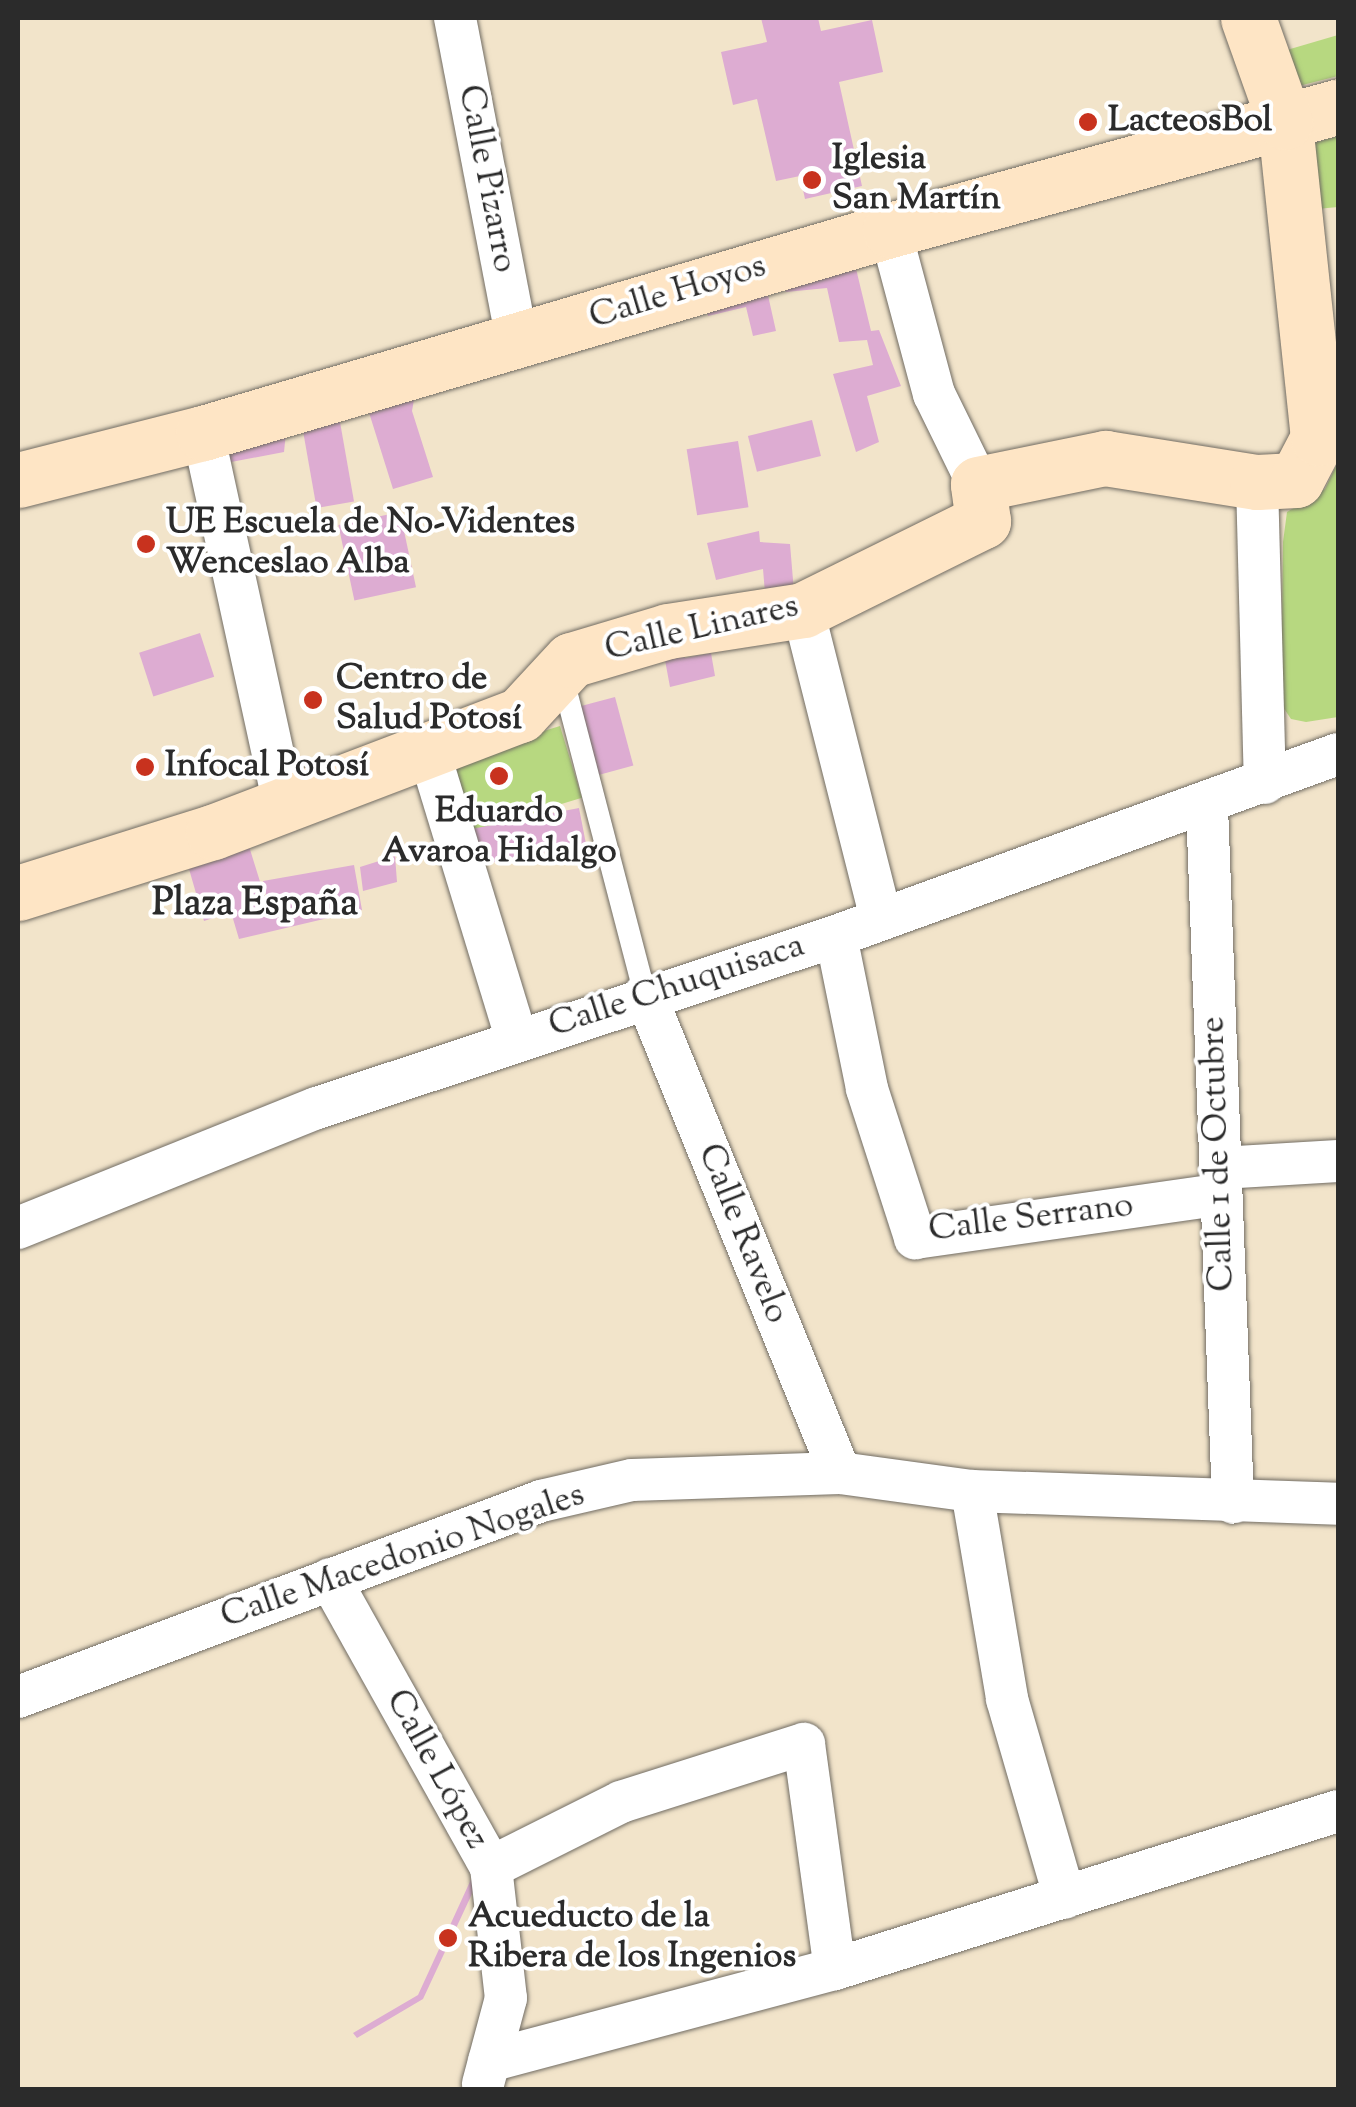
<!DOCTYPE html>
<html>
<head>
<meta charset="utf-8">
<style>
  body { margin:0 }
  #map { position:relative; width:1356px; height:2107px; overflow:hidden; background:#f2e4ca; font-family:"Sorts Mill Goudy",serif }
  div>[style] { position:absolute }
  .green>* { inset:0; background:#b7d880; transform-origin:0 0 }
  .building>* { inset:0; background:#ddacd2; transform-origin:0 0 }
  .roads { filter:drop-shadow(0 0 2px #716c63) drop-shadow(0 0 2px #716c63) }
  .service>* { height:22px; margin:-11px; padding:0 11px; transform-origin:11px; border-radius:11px; background:#fff }
  .minor>* { height:42px; margin:-21px; padding:0 21px; transform-origin:21px; border-radius:21px; background:#fff }
  .secondary>* { height:55px; margin:-27.5px; padding:0 27.5px; transform-origin:27.5px; border-radius:27.5px; background:#fee5c5 }
  .dots>* { width:28px; height:28px; translate:-50% -50%; box-sizing:border-box; border:5px solid #fff; border-radius:50% }
  span { translate:-50% -50%; white-space:nowrap; text-align:center; line-height:1.15; -webkit-text-stroke:8px #fff; paint-order:stroke }
  .poi-label { font-size:35px; color:#2b2b2b; font-weight:700 }
  .left { translate:0 -50%; text-align:left }
  .street-label { font-size:35px; color:#2b2b2b }
  .neighbourhood-label { font-size:38px; color:#2b2b2b; font-weight:700 }
  .frame { position:absolute; inset:0; border:20px solid #2b2b2b; pointer-events:none }
</style>
</head>
<body>
<div id="map">
  <div class="green">
    <i style="clip-path:polygon(1338px 35px,1338px 76px,1291px 88px,1280px 52px)"></i>
    <i style="clip-path:polygon(1338px 136px,1338px 207px,1317px 209px,1311px 144px)"></i>
    <i style="clip-path:polygon(1338px 462px,1338px 717px,1306px 722px,1291px 719px,1281px 704px,1283px 542px,1287px 512px,1325px 489px)"></i>
    <i style="left:560px;top:726px;width:75px;height:112px;rotate:73deg"></i>
  </div>
  <div class="building">
    <i style="clip-path:polygon(761px 18px,818px 18px,821px 31px,872px 20px,883px 72px,839px 82px,862px 186px,805px 199px,800px 176px,776px 181px,757px 99px,733px 105px,721px 52px,767px 42px)"></i>
    <i style="clip-path:polygon(852px 252px,871px 331px,879px 330px,901px 386px,867px 396px,879px 442px,856px 452px,833px 374px,873px 365px,867px 340px,839px 342px,827px 288px,786px 292px,777px 270px)"></i>
    <i style="clip-path:polygon(765px 282px,776px 331px,753px 336px,746px 307px,708px 316px,704px 296px)"></i>
    <i style="clip-path:polygon(416px 388px,412px 411px,433px 477px,393px 489px,366px 403px)"></i>
    <i style="left:337px;top:405px;width:98px;height:38px;rotate:80deg"></i>
    <i style="clip-path:polygon(288px 413px,284px 452px,210px 466px)"></i>
    <i style="left:812px;top:420px;width:37px;height:66px;rotate:76deg"></i>
    <i style="left:738px;top:441px;width:67px;height:52px;rotate:81deg"></i>
    <i style="left:400px;top:512px;width:77px;height:63px;rotate:78deg"></i>
    <i style="clip-path:polygon(759px 531px,760px 542px,790px 544px,794px 592px,765px 593px,763px 569px,716px 580px,707px 543px)"></i>
    <i style="left:200px;top:633px;width:46px;height:64px;rotate:72deg"></i>
    <i style="clip-path:polygon(680px 635px,685px 658px,711px 653px,715px 676px,670px 687px,662px 644px)"></i>
    <i style="left:615px;top:697px;width:71px;height:36px;rotate:75deg"></i>
    <i style="left:579px;top:808px;width:37px;height:120px;rotate:79deg"></i>
    <i style="clip-path:polygon(248px 843px,270px 914px,263px 881px,354px 865px,362px 910px,239px 939px,231px 912px,204px 921px,187px 862px)"></i>
    <i style="clip-path:polygon(395px 856px,397px 882px,363px 891px,360px 867px)"></i>
    <i style="clip-path:polygon(473px 1875px,478px 1881px,423px 1999px,357px 2038px,353px 2033px,418px 1995px)"></i>
  </div>
  <div class="roads">
    <div class="service">
      <i style="left:562px;top:676px;width:329px;rotate:75.4deg"></i>
    </div>
    <div class="minor">
      <i style="left:455px;top:18px;width:329px;rotate:79.1deg"></i>
      <i style="left:890px;top:230px;width:170px;rotate:75deg"></i>
      <i style="left:934px;top:394px;width:100px;rotate:63.9deg"></i>
      <i style="left:203px;top:433px;width:380px;rotate:77.7deg"></i>
      <i style="left:1257px;top:482px;width:301px;rotate:88.5deg"></i>
      <i style="left:803px;top:610px;width:318px;rotate:75.8deg"></i>
      <i style="left:428px;top:749px;width:304px;rotate:73deg"></i>
      <i style="left:1207px;top:806px;width:697px;rotate:87.86deg"></i>
      <i style="left:836px;top:936px;width:156px;rotate:78.5deg"></i>
      <i style="left:867px;top:1089px;width:157px;rotate:72.1deg"></i>
      <i style="left:915px;top:1238px;width:305px;rotate:-8.1deg"></i>
      <i style="left:645px;top:994px;width:517px;rotate:67.85deg"></i>
      <i style="left:1221px;top:1168px;width:117px;rotate:-3.4deg"></i>
      <i style="left:18px;top:1228px;width:322px;rotate:-21.9deg"></i>
      <i style="left:317px;top:1108px;width:547px;rotate:-18.34deg"></i>
      <i style="left:836px;top:936px;width:534px;rotate:-19.93deg"></i>
      <i style="left:972px;top:1491px;width:211px;rotate:80.4deg"></i>
      <i style="left:1007px;top:1699px;width:207px;rotate:73.8deg"></i>
      <i style="left:330px;top:1579px;width:330px;rotate:60.8deg"></i>
      <i style="left:491px;top:1867px;width:132px;rotate:83.5deg"></i>
      <i style="left:506px;top:1998px;width:89px;rotate:105deg"></i>
      <i style="left:18px;top:1697px;width:559px;rotate:-20.54deg"></i>
      <i style="left:541px;top:1501px;width:93px;rotate:-13deg"></i>
      <i style="left:632px;top:1480px;width:208px;rotate:-1.9deg"></i>
      <i style="left:840px;top:1473px;width:133px;rotate:7.8deg"></i>
      <i style="left:972px;top:1491px;width:366px;rotate:2deg"></i>
      <i style="left:491px;top:1867px;width:145px;rotate:-26.6deg"></i>
      <i style="left:621px;top:1802px;width:192px;rotate:-17.6deg"></i>
      <i style="left:804px;top:1744px;width:227px;rotate:82.2deg"></i>
      <i style="left:489px;top:2061px;width:358px;rotate:-14.9deg"></i>
      <i style="left:835px;top:1969px;width:527px;rotate:-17.44deg"></i>
    </div>
    <div class="secondary">
      <i style="left:18px;top:480px;width:191px;rotate:-14.3deg"></i>
      <i style="left:203px;top:433px;width:716px;rotate:-16.46deg"></i>
      <i style="left:890px;top:230px;width:465px;rotate:-15.4deg"></i>
      <i style="left:18px;top:893px;width:204px;rotate:-17.4deg"></i>
      <i style="left:213px;top:832px;width:329px;rotate:-20.9deg"></i>
      <i style="left:520px;top:715px;width:75px;rotate:-47.2deg"></i>
      <i style="left:571px;top:660px;width:101px;rotate:-16.6deg"></i>
      <i style="left:668px;top:631px;width:137px;rotate:-8.8deg"></i>
      <i style="left:803px;top:610px;width:201px;rotate:-26.3deg"></i>
      <i style="left:983px;top:521px;width:37px;rotate:-98deg"></i>
      <i style="left:978px;top:484px;width:130px;rotate:-11.6deg"></i>
      <i style="left:1105px;top:458px;width:154px;rotate:9deg"></i>
      <i style="left:1257px;top:482px;width:39px;rotate:-3deg"></i>
      <i style="left:1296px;top:480px;width:47px;rotate:-62.4deg"></i>
      <i style="left:1318px;top:438px;width:318px;rotate:-96deg"></i>
      <i style="left:1285px;top:122px;width:110px;rotate:-109.6deg"></i>
    </div>
  </div>
  <div class="dots">
    <i style="left:1088px;top:122px;background:#c8321e"></i>
    <i style="left:812px;top:180px;background:#c8321e"></i>
    <i style="left:146px;top:544px;background:#c8321e"></i>
    <i style="left:313px;top:700px;background:#c8321e"></i>
    <i style="left:145px;top:767px;background:#c8321e"></i>
    <i style="left:499px;top:776px;background:#c8321e"></i>
    <i style="left:448px;top:1938px;background:#c8321e"></i>
  </div>
  <div class="poi-label">
    <span class="left" style="left:1108px;top:122px">LacteosBol</span>
    <span class="left" style="left:832px;top:180px">Iglesia<br>San Martín</span>
    <span class="left" style="left:166px;top:544px">UE Escuela de No-Videntes<br>Wenceslao Alba</span>
    <span class="left" style="left:336px;top:700px">Centro de<br>Salud Potosí</span>
    <span class="left" style="left:165px;top:767px">Infocal Potosí</span>
    <span style="left:499px;top:833px">Eduardo<br>Avaroa Hidalgo</span>
    <span class="left" style="left:468px;top:1938px">Acueducto de la<br>Ribera de los Ingenios</span>
  </div>
  <div class="street-label">
    <span style="left:486px;top:179px;rotate:79deg">Calle Pizarro</span>
    <span style="left:678px;top:293px;rotate:-17deg">Calle Hoyos</span>
    <span style="left:702px;top:629px;rotate:-13deg">Calle Linares</span>
    <span style="left:677px;top:987px;rotate:-18deg">Calle Chuquisaca</span>
    <span style="left:1219px;top:1154px;rotate:-92deg">Calle 1 de Octubre</span>
    <span style="left:1031px;top:1219px;rotate:-7deg">Calle Serrano</span>
    <span style="left:742px;top:1234px;rotate:68deg">Calle Ravelo</span>
    <span style="left:403px;top:1557px;rotate:-19deg">Calle Macedonio Nogales</span>
    <span style="left:436px;top:1770px;rotate:61deg">Calle López</span>
  </div>
  <div class="neighbourhood-label">
    <span style="left:255px;top:906px">Plaza España</span>
  </div>
  <div class="frame"></div>
</div>
</body>
</html>
